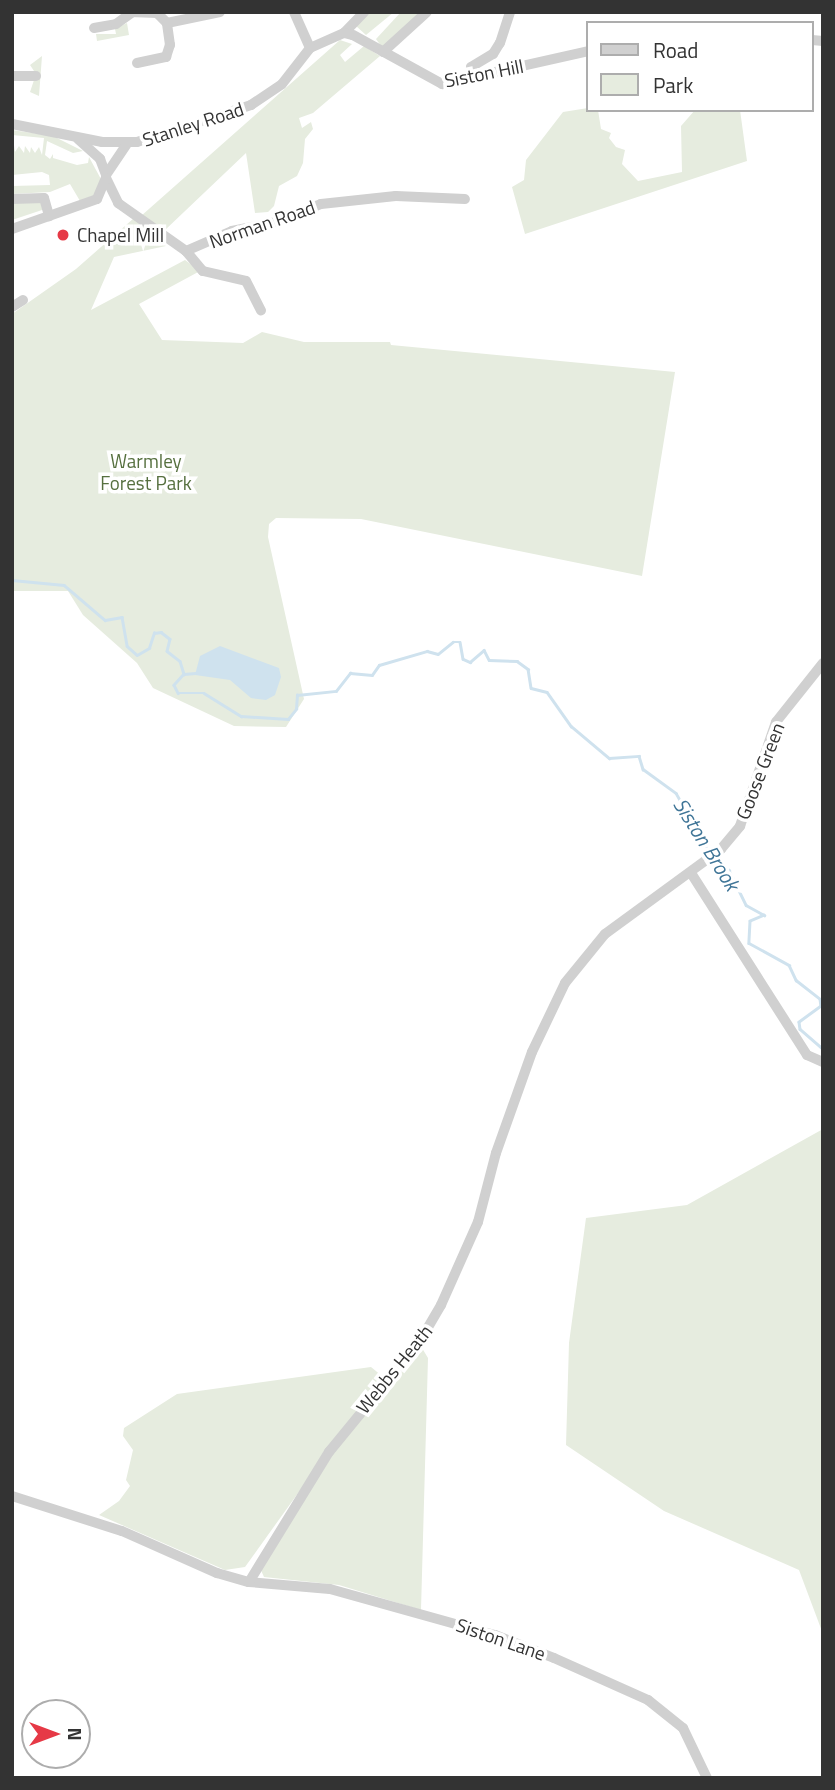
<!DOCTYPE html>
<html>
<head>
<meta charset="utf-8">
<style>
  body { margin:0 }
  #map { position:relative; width:835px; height:1790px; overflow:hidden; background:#fff; font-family:"Titillium Web",sans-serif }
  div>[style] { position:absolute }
  .green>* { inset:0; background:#e6ecdf }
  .water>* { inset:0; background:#cfe2ee }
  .stream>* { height:2.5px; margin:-1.25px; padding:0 1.25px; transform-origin:1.25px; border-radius:1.25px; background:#cfe2ee }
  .minor>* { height:10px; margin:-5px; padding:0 5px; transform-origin:5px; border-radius:5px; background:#d0d0d0 }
  .dots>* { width:19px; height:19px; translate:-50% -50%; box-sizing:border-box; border:4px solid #fff; border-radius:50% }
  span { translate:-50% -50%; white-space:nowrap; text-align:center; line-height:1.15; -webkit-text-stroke:7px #fff; paint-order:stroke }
  .street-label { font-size:19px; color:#333 }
  .poi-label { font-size:19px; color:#333 }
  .left { translate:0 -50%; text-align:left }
  .park-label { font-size:19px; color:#56703f }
  .water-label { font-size:21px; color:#3f7597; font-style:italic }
  .frame { position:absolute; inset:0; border:14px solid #333; pointer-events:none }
  .legend { position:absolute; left:586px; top:21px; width:228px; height:91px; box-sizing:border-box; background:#fff; border:2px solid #adadad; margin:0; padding:9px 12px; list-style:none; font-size:21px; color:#333 }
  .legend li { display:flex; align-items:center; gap:14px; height:35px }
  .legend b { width:35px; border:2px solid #adadad }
  .north { position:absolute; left:21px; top:1699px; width:70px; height:70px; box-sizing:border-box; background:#fff; border:2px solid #adadad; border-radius:50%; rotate:90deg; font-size:19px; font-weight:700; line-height:28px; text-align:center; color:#333 }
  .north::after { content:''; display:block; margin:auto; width:24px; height:32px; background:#e63946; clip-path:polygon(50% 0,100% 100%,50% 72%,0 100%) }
</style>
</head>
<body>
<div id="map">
  <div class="green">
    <i style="clip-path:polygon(370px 12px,394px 12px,366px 35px,356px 26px)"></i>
    <i style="clip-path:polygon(401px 12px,424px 12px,386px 47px,381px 46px,376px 39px)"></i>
    <i style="clip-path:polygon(127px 23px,129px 35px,97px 41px,96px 34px,116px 34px,115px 29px)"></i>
    <i style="clip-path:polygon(340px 40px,352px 44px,340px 55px,345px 62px,364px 46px,380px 56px,313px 113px,299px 118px,302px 128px,311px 122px,313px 129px,305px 139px,303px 163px,297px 176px,279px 186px,274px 206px,268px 212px,255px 213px,246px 153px,164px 231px,141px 216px)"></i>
    <i style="clip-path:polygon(42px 56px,39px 96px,30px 92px,36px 74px,30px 65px)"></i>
    <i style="clip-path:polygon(588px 108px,598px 110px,601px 129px,611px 133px,609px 138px,616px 147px,625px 150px,622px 164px,638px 181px,682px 172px,681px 126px,695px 110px,740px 110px,747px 161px,525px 234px,512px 187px,524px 180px,526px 160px,563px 112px)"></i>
    <i style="clip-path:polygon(12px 130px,53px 136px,83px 151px,73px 153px,47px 141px,45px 155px,50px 159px,53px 154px,53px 158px,77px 165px,88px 163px,89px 157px,102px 181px,93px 196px,80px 201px,70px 184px,50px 192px,12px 194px,12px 186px,50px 185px,49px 175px,42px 172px,12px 175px,14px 145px,15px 152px,19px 146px,24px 153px,25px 146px,30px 153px,31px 147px,35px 153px,39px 147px,42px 155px,44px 138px,12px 135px)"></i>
    <i style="clip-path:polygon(42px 200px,45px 209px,12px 220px,12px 201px)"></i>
    <i style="clip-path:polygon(134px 218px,166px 246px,114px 257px,91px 310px,185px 260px,200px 271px,139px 304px,162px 340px,243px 343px,262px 332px,304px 342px,390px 342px,391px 345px,675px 372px,642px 576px,361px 519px,276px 518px,269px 524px,268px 537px,304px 699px,286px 727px,234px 726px,153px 688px,137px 663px,83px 615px,68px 591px,12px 591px,12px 314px,76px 269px)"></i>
    <i style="clip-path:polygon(823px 1129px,823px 1634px,799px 1570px,664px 1511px,566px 1445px,569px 1343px,586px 1218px,687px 1205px)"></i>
    <i style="clip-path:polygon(422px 1348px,428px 1358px,421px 1610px,339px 1585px,264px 1577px,260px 1568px,339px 1445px)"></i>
    <i style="clip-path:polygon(371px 1367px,382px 1376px,245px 1567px,225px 1570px,99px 1515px,119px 1501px,130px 1486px,126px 1480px,133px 1450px,123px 1436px,124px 1428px,177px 1394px)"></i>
  </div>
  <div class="water">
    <i style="clip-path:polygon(220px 646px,279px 668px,281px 677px,275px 695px,266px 700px,251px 698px,230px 680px,195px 675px,200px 656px)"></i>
  </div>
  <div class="stream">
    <i style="left:12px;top:580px;width:52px;rotate:5.5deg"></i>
    <i style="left:64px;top:585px;width:54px;rotate:40.5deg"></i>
    <i style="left:105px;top:620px;width:17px;rotate:-10deg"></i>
    <i style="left:122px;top:617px;width:29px;rotate:80deg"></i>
    <i style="left:127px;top:646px;width:13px;rotate:42deg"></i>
    <i style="left:137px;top:655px;width:14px;rotate:-30deg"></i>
    <i style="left:149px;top:648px;width:16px;rotate:-72deg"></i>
    <i style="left:154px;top:633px;width:7px;rotate:-8deg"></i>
    <i style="left:161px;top:632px;width:11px;rotate:38deg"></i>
    <i style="left:170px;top:639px;width:12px;rotate:104deg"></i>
    <i style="left:167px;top:651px;width:16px;rotate:38deg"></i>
    <i style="left:180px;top:661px;width:14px;rotate:73deg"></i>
    <i style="left:184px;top:674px;width:11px;rotate:-5deg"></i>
    <i style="left:184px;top:674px;width:15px;rotate:132deg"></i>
    <i style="left:174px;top:685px;width:9px;rotate:63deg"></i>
    <i style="left:178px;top:693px;width:26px"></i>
    <i style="left:204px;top:693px;width:44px;rotate:31.9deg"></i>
    <i style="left:241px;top:716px;width:47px;rotate:3.7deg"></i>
    <i style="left:288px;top:719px;width:13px;rotate:-51deg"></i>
    <i style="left:296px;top:709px;width:14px;rotate:-86deg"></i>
    <i style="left:297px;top:695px;width:39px;rotate:-6deg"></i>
    <i style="left:336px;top:691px;width:23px;rotate:-52deg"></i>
    <i style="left:350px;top:673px;width:22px;rotate:5deg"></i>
    <i style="left:372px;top:675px;width:12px;rotate:-55deg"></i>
    <i style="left:379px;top:665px;width:50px;rotate:-16.3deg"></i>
    <i style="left:427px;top:651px;width:11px;rotate:15deg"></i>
    <i style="left:438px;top:654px;width:19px;rotate:-39deg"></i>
    <i style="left:453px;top:642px;width:7px"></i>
    <i style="left:460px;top:642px;width:17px;rotate:80deg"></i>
    <i style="left:463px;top:659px;width:8px;rotate:23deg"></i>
    <i style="left:470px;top:662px;width:18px;rotate:-41deg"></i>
    <i style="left:484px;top:650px;width:11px;rotate:63deg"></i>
    <i style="left:489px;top:660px;width:28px;rotate:2deg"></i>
    <i style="left:517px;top:661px;width:14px;rotate:36deg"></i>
    <i style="left:528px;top:669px;width:19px;rotate:81deg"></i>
    <i style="left:531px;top:688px;width:16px;rotate:14deg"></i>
    <i style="left:547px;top:692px;width:42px;rotate:54.8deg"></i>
    <i style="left:571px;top:726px;width:50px;rotate:40.1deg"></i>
    <i style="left:609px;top:758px;width:30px;rotate:-4deg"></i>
    <i style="left:639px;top:756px;width:14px;rotate:73deg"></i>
    <i style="left:643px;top:769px;width:41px;rotate:36deg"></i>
    <i style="left:676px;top:793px;width:67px;rotate:60.4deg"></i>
    <i style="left:713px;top:857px;width:21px;rotate:39deg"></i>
    <i style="left:729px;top:870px;width:39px;rotate:64deg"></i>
    <i style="left:746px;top:905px;width:21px;rotate:29deg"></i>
    <i style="left:764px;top:915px;width:15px;rotate:157deg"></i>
    <i style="left:750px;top:921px;width:22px;rotate:93deg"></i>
    <i style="left:749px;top:943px;width:46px;rotate:28.8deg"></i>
    <i style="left:789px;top:965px;width:17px;rotate:65deg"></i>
    <i style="left:796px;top:980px;width:31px;rotate:38deg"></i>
    <i style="left:820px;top:999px;width:7px;rotate:82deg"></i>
    <i style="left:821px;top:1006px;width:27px;rotate:144deg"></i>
    <i style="left:799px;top:1022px;width:7px;rotate:82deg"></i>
    <i style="left:800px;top:1029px;width:30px;rotate:41deg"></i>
  </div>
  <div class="minor">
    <i style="left:130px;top:12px;width:27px;rotate:2deg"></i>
    <i style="left:157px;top:13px;width:14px;rotate:45deg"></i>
    <i style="left:167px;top:23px;width:54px;rotate:-11.7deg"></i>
    <i style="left:294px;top:12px;width:39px;rotate:66deg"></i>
    <i style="left:94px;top:28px;width:22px;rotate:-10deg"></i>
    <i style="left:116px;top:24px;width:19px;rotate:-36deg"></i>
    <i style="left:344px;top:33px;width:29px;rotate:-46deg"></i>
    <i style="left:812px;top:40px;width:11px;rotate:5deg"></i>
    <i style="left:310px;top:48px;width:37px;rotate:-24deg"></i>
    <i style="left:344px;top:33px;width:9px;rotate:13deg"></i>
    <i style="left:353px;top:35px;width:102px;rotate:28.8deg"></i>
    <i style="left:442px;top:84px;width:150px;rotate:-12.7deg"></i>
    <i style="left:383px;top:52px;width:59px;rotate:-42.3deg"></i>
    <i style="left:137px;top:63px;width:30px;rotate:-12deg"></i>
    <i style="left:166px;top:57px;width:13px;rotate:-72deg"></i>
    <i style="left:170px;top:45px;width:22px;rotate:-98deg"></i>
    <i style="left:12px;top:76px;width:24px"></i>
    <i style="left:469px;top:80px;width:13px;rotate:-81deg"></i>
    <i style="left:471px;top:67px;width:26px;rotate:-31deg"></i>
    <i style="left:493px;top:54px;width:13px;rotate:-58deg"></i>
    <i style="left:500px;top:43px;width:33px;rotate:-72deg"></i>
    <i style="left:12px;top:124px;width:92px;rotate:11.3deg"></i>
    <i style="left:102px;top:142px;width:35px"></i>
    <i style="left:137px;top:142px;width:120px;rotate:-18deg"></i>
    <i style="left:251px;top:105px;width:37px;rotate:-34deg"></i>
    <i style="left:282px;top:84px;width:46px;rotate:-52.1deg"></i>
    <i style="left:78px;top:139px;width:30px;rotate:42deg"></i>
    <i style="left:100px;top:159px;width:17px;rotate:69deg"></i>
    <i style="left:106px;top:175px;width:37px;rotate:-56deg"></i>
    <i style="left:106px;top:178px;width:28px;rotate:64deg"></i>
    <i style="left:118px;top:203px;width:83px;rotate:35.2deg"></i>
    <i style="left:186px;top:251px;width:26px;rotate:50deg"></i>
    <i style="left:203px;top:271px;width:44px;rotate:13.1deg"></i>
    <i style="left:246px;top:281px;width:33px;rotate:63deg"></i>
    <i style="left:12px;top:199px;width:32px;rotate:-2deg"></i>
    <i style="left:44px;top:198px;width:19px;rotate:74deg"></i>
    <i style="left:12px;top:229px;width:90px;rotate:-19.4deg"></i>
    <i style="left:97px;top:199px;width:23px;rotate:-67deg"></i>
    <i style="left:186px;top:251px;width:50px;rotate:-23.5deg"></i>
    <i style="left:232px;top:231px;width:45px;rotate:-11.6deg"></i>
    <i style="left:276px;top:222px;width:48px;rotate:-21.8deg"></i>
    <i style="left:321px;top:204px;width:75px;rotate:-6.1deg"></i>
    <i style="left:396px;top:196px;width:69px;rotate:2.5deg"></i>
    <i style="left:12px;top:307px;width:13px;rotate:-32deg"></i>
    <i style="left:691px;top:873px;width:216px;rotate:57.5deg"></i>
    <i style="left:807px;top:1055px;width:17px;rotate:24deg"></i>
    <i style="left:12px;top:1496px;width:115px;rotate:17.7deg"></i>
    <i style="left:122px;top:1531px;width:104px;rotate:23.9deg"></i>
    <i style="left:217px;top:1573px;width:33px;rotate:16deg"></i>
    <i style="left:249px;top:1582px;width:81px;rotate:4.9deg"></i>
    <i style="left:330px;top:1589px;width:171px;rotate:15.6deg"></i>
    <i style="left:495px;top:1635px;width:63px;rotate:21.3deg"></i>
    <i style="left:554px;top:1658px;width:103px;rotate:24.1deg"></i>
    <i style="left:648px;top:1700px;width:45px;rotate:38.7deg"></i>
    <i style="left:683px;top:1728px;width:55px;rotate:64.4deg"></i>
    <i style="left:249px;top:1582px;width:153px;rotate:-58.4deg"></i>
    <i style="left:329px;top:1452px;width:144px;rotate:-50.7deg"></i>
    <i style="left:420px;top:1341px;width:42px;rotate:-59.7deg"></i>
    <i style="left:441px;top:1305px;width:91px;rotate:-66deg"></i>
    <i style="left:478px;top:1222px;width:71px;rotate:-75.4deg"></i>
    <i style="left:496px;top:1153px;width:107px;rotate:-70.4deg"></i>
    <i style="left:532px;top:1052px;width:76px;rotate:-64.4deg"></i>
    <i style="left:565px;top:983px;width:63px;rotate:-50.8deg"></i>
    <i style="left:605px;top:934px;width:144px;rotate:-36.2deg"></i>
    <i style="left:721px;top:849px;width:30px;rotate:-50deg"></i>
    <i style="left:740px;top:826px;width:110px;rotate:-70.9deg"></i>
    <i style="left:776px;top:722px;width:75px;rotate:-51.5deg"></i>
  </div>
  <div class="dots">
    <i style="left:63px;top:235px;background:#e63946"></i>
  </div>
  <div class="street-label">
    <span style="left:484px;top:73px;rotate:-11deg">Siston Hill</span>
    <span style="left:193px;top:124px;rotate:-18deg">Stanley Road</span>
    <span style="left:262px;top:224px;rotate:-19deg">Norman Road</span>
    <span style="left:760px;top:771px;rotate:-69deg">Goose Green</span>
    <span style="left:394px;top:1369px;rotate:-51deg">Webbs Heath</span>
    <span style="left:501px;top:1639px;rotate:19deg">Siston Lane</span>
  </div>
  <div class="poi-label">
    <span class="left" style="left:77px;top:235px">Chapel Mill</span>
  </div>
  <div class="park-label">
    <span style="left:146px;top:472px">Warmley<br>Forest Park</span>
  </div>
  <div class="water-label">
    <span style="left:707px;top:844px;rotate:58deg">Siston Brook</span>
  </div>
  <div class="frame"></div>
  <ul class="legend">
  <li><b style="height:9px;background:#d0d0d0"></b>Road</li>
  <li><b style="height:19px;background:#e6ecdf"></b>Park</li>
  </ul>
  <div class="north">N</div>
</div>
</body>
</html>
